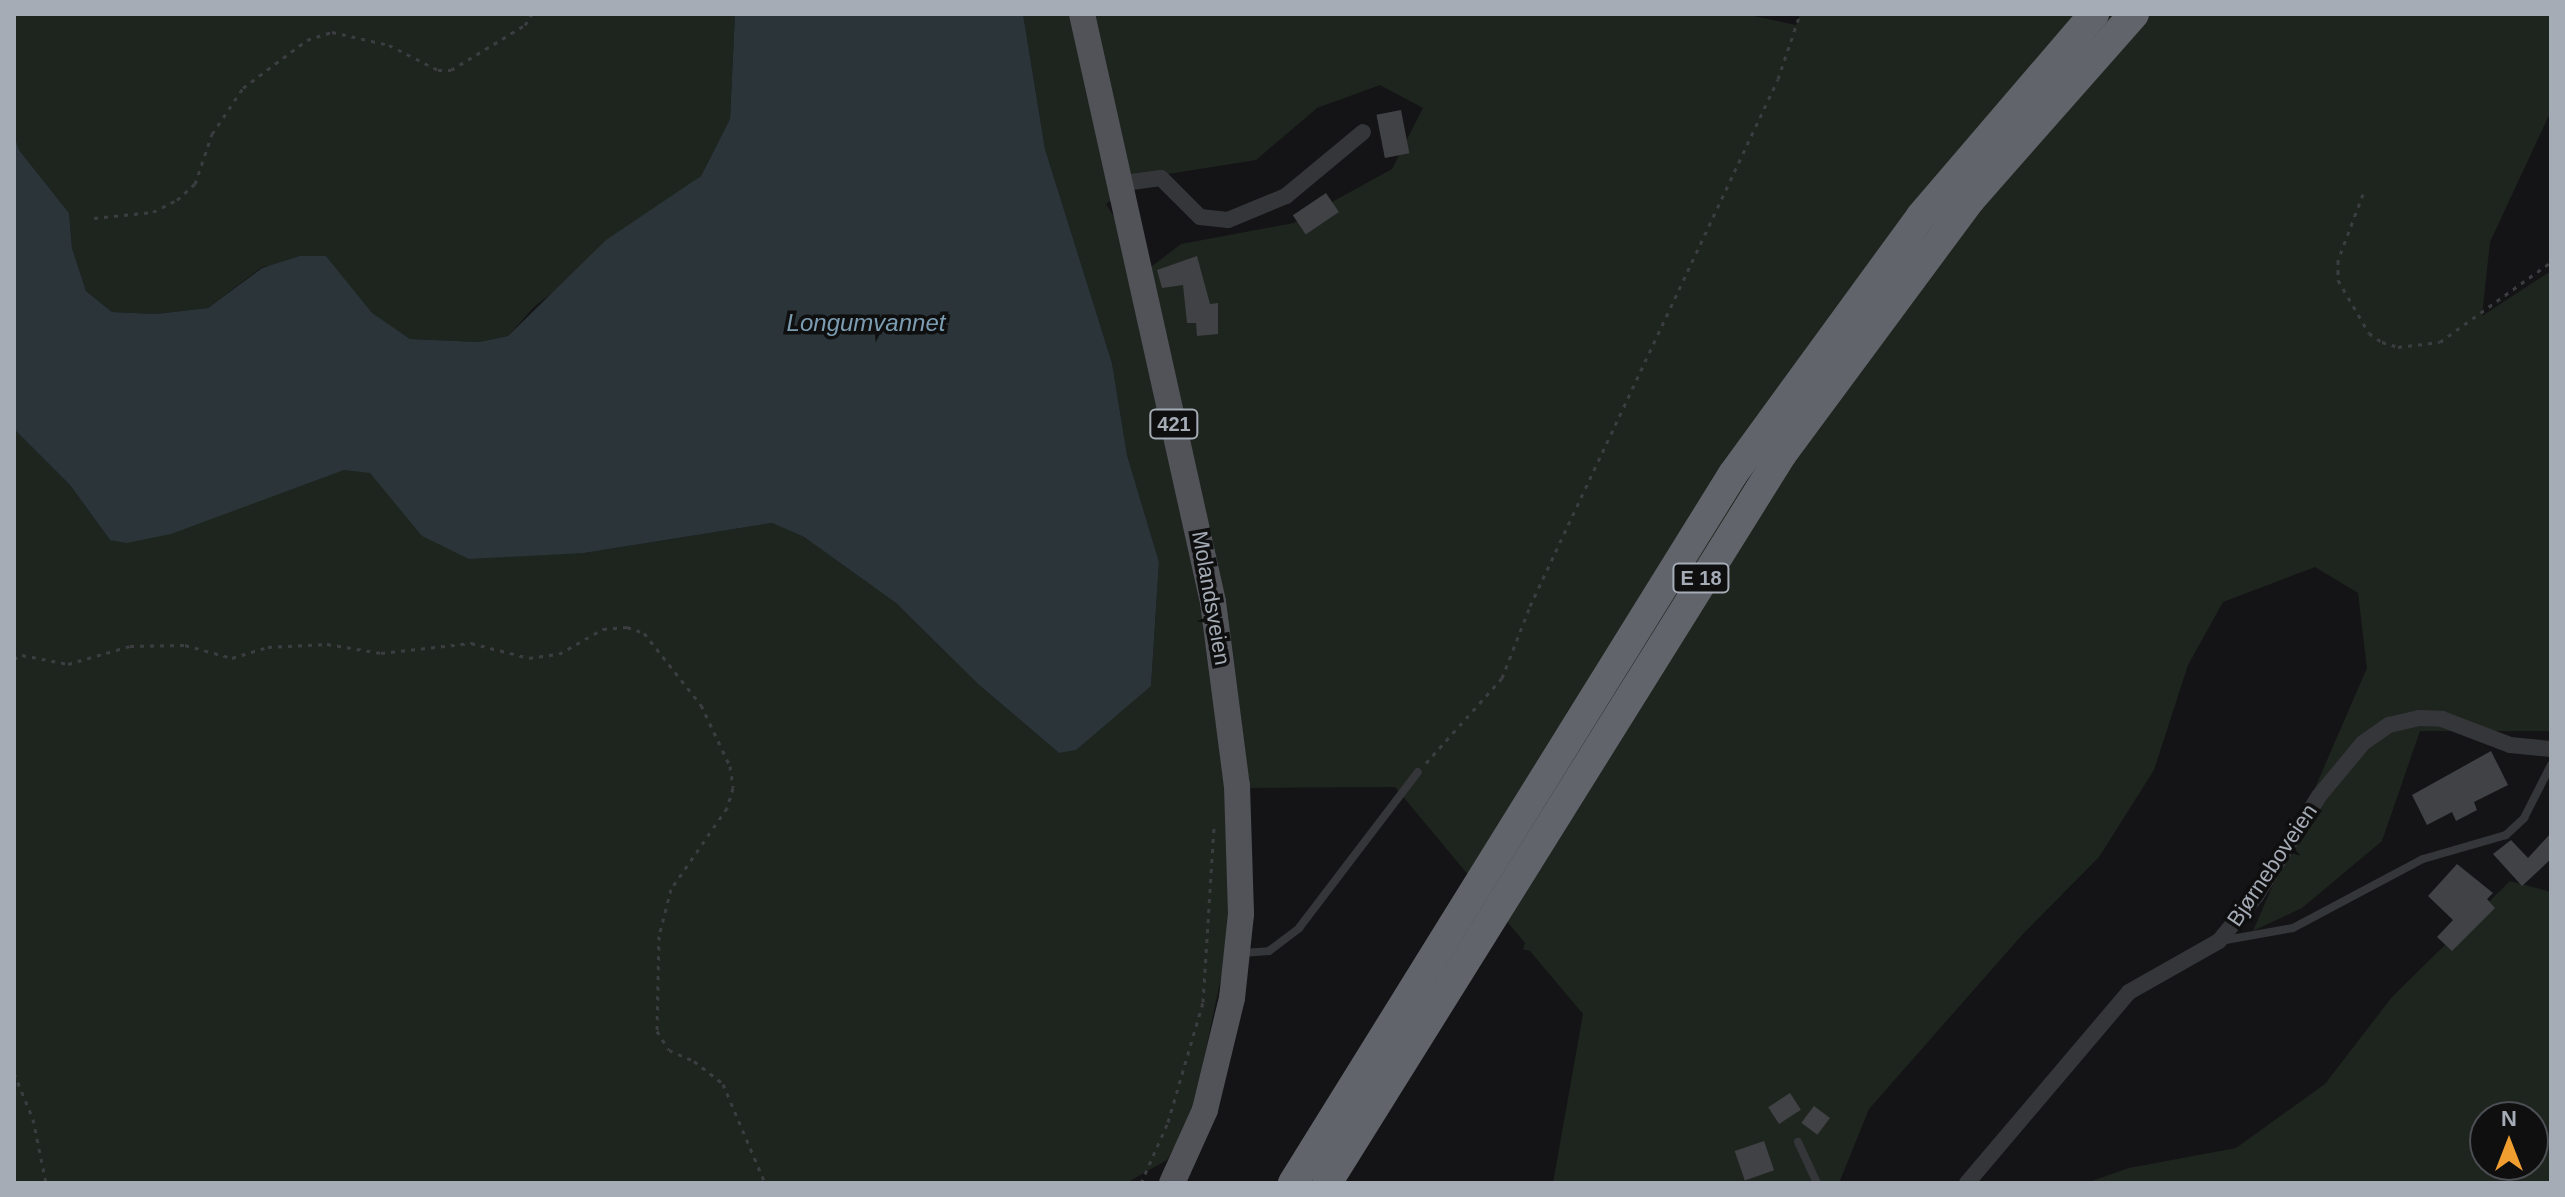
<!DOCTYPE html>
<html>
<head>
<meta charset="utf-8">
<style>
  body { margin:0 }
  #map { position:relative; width:2565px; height:1197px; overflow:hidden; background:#141416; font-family:Arial,sans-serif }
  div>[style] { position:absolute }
  .green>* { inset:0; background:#1e251e }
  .water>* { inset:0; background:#2a3439 }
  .building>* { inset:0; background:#404246; transform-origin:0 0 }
  .path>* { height:3px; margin-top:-1.5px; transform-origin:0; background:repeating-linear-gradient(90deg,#3b3d41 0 4px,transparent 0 10px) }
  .service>* { height:8px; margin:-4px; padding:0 4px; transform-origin:4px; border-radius:4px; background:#35363a }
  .minor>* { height:16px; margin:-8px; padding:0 8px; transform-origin:8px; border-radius:8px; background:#35363a }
  .primary>* { height:26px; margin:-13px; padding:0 13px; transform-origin:13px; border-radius:13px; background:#515359 }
  .motorway>* { height:30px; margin:-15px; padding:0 15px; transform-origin:15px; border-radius:15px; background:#61656b }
  span { translate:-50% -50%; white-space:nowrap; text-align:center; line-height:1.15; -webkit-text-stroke:7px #0f0f10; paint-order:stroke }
  .shield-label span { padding:2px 6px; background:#0f0f10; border:2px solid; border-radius:6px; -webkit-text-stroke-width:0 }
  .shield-label { font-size:20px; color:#a5acb6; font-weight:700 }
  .street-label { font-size:22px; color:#a5acb6 }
  .water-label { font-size:24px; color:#7c9db1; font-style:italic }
  .frame { position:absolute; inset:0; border:16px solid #a5acb6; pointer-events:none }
  .north { position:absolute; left:2469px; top:1101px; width:80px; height:80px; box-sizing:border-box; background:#0f0f10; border:2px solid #4b4e52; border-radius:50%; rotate:0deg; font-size:22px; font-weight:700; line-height:32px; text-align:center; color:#a5acb6 }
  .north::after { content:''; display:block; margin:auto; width:28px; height:36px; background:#f19e31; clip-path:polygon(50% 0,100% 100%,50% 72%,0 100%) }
</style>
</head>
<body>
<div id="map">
  <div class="green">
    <i style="clip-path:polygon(14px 14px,735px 14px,730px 119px,701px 176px,534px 307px,508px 336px,479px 342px,410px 339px,372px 314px,326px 256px,262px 267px,208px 308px,156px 314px,112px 312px,86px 291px,72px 248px,69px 213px,19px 150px,14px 135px)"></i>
    <i style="clip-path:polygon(evenodd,1023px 14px,1744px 14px,1796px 25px,1800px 14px,2551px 14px,2551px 111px,2490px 242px,2482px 316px,2551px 271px,2551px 731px,2420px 731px,2382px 841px,2302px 908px,2253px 931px,2367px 668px,2358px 593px,2315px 567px,2223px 602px,2188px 665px,2154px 770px,2099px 857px,2022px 935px,1869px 1109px,1839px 1183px,1553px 1183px,1583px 1014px,1530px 951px,1523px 949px,1525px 943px,1395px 787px,1239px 788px,1227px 949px,1202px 1068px,1208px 1089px,1167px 1160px,1126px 1183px,14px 1183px,14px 429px,70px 485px,110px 540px,344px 470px,370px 472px,393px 498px,584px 553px,772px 523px,804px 537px,896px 603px,978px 684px,1059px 753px,1151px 686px,1159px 562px,1127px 455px,1112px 363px,1045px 149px,1023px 14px,1380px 85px,1423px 108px,1392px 169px,1294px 223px,1181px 244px,1147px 270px,1106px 204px,1143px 178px,1256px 160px,1317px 108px,1380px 85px)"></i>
    <i style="clip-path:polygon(evenodd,2510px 881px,2551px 892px,2551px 1183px,2086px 1183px,2129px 1168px,2236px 1148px,2325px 1084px,2392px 997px,2510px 881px,2485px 1117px,2533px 1117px,2533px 1165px,2485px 1165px,2485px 1117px)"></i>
  </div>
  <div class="water">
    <i style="clip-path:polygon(735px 14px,1023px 14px,1045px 149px,1112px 363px,1127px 455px,1159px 562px,1151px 686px,1076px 750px,1059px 753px,978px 684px,896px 603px,804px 537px,772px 523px,584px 553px,469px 559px,422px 536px,370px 473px,344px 470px,171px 534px,127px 543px,110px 540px,70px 485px,14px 429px,14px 135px,19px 150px,69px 213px,72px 248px,86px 291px,112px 312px,156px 314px,208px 308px,262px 268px,300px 256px,326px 256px,372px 313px,410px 339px,479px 342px,508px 336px,606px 240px,701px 176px,730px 119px)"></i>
  </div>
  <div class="building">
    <i style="left:1401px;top:110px;width:44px;height:25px;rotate:79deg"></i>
    <i style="left:1326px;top:193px;width:23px;height:40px;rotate:56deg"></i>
    <i style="clip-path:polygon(1197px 256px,1210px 304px,1218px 303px,1218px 334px,1197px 336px,1196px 323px,1187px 323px,1183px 285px,1162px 288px,1157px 270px)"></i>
    <i style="clip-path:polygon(2491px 751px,2508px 785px,2474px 802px,2477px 810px,2456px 821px,2452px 812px,2427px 825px,2412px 795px)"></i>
    <i style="clip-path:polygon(2551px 833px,2551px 859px,2522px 886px,2493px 854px,2511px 840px,2528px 858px)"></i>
    <i style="clip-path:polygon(2457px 864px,2493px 893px,2487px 899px,2495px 908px,2452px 951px,2437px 937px,2453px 920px,2428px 896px)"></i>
    <i style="left:1790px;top:1093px;width:20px;height:26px;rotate:57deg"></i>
    <i style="left:1814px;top:1106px;width:20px;height:21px;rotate:37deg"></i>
    <i style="left:1764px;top:1141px;width:31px;height:31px;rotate:71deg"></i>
  </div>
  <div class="path">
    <i style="left:2363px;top:194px;width:71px;rotate:110.7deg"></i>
    <i style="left:2338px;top:260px;width:20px;rotate:90deg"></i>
    <i style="left:2338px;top:280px;width:61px;rotate:59.7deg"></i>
    <i style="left:2369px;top:333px;width:16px;rotate:35deg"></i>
    <i style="left:2382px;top:342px;width:17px;rotate:17deg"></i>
    <i style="left:2398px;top:347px;width:42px;rotate:-6.8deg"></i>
    <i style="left:2440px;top:342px;width:137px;rotate:-35.8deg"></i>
    <i style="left:94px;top:218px;width:59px;rotate:-5.8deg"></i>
    <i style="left:153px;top:212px;width:27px;rotate:-27deg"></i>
    <i style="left:177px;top:200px;width:24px;rotate:-42deg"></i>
    <i style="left:195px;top:184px;width:53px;rotate:-71.2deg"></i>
    <i style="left:212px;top:134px;width:55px;rotate:-56deg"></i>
    <i style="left:243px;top:88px;width:80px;rotate:-36.9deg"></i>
    <i style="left:307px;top:40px;width:26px;rotate:-18deg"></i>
    <i style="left:332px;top:32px;width:58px;rotate:12.8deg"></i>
    <i style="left:389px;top:45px;width:55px;rotate:27deg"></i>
    <i style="left:438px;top:70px;width:13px"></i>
    <i style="left:451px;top:70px;width:87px;rotate:-31.3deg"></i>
    <i style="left:525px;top:25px;width:13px;rotate:-58deg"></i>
    <i style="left:14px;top:659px;width:9px;rotate:-27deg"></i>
    <i style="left:22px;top:655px;width:47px;rotate:11.1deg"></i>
    <i style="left:68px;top:664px;width:65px;rotate:-16.2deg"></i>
    <i style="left:130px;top:646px;width:55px;rotate:-1deg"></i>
    <i style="left:185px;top:645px;width:49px;rotate:15.5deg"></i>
    <i style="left:232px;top:658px;width:38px;rotate:-17deg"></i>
    <i style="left:268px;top:647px;width:59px;rotate:-2.9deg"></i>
    <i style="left:327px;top:644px;width:55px;rotate:9.5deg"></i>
    <i style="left:381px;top:653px;width:91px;rotate:-6.3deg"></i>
    <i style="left:471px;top:643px;width:60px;rotate:14.5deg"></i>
    <i style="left:529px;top:658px;width:30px;rotate:-8deg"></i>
    <i style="left:559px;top:654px;width:51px;rotate:-29.6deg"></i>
    <i style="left:603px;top:629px;width:24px;rotate:-5deg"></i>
    <i style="left:627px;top:627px;width:18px;rotate:19deg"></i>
    <i style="left:644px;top:633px;width:92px;rotate:51.6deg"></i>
    <i style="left:701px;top:705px;width:68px;rotate:64.6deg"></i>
    <i style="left:730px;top:766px;width:22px;rotate:82deg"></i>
    <i style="left:733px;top:788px;width:21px;rotate:107deg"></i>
    <i style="left:727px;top:808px;width:98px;rotate:124.7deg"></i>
    <i style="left:671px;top:889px;width:49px;rotate:104.3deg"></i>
    <i style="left:659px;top:936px;width:95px;rotate:91.2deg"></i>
    <i style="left:657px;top:1031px;width:22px;rotate:58deg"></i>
    <i style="left:669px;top:1050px;width:27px;rotate:24deg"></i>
    <i style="left:694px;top:1061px;width:37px;rotate:38deg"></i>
    <i style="left:723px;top:1084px;width:108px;rotate:67deg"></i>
    <i style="left:1426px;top:763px;width:114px;rotate:-48.2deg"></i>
    <i style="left:1502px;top:678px;width:77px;rotate:-68.7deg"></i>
    <i style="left:1530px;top:606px;width:582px;rotate:-64.8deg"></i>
    <i style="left:1778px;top:79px;width:69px;rotate:-71.3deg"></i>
    <i style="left:14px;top:1073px;width:50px;rotate:67.6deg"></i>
    <i style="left:33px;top:1119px;width:65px;rotate:78.5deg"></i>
    <i style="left:1141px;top:1183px;width:67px;rotate:-66.1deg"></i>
    <i style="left:1168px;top:1122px;width:125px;rotate:-73.7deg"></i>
    <i style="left:1203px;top:1002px;width:176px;rotate:-86.4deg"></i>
  </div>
  <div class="service">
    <i style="left:2220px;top:941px;width:74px;rotate:-10.1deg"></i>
    <i style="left:2293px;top:928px;width:147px;rotate:-28deg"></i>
    <i style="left:2423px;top:859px;width:86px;rotate:-16.1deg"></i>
    <i style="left:2506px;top:835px;width:25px;rotate:-43deg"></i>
    <i style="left:2524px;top:818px;width:59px;rotate:-63deg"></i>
    <i style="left:1242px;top:953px;width:27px;rotate:-4deg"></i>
    <i style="left:1269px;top:951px;width:38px;rotate:-37deg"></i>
    <i style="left:1299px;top:928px;width:196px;rotate:-52.7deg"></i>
    <i style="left:1798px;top:1142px;width:45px;rotate:65.1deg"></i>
  </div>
  <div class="minor">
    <i style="left:1117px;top:184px;width:44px;rotate:-7.8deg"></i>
    <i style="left:1161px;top:178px;width:55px;rotate:45deg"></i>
    <i style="left:1200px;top:217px;width:28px;rotate:6deg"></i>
    <i style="left:1228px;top:220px;width:63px;rotate:-22.5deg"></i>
    <i style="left:1286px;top:196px;width:100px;rotate:-39.7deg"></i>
    <i style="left:1967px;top:1183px;width:250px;rotate:-49.7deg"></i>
    <i style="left:2129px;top:992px;width:103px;rotate:-29.5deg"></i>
    <i style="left:2219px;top:941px;width:58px;rotate:-50.6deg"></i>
    <i style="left:2256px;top:896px;width:118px;rotate:-57.8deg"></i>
    <i style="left:2319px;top:796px;width:69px;rotate:-50.3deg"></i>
    <i style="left:2363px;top:743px;width:32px;rotate:-35deg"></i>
    <i style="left:2389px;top:725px;width:31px;rotate:-13deg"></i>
    <i style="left:2419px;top:718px;width:23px;rotate:2deg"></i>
    <i style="left:2442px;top:719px;width:73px;rotate:20.9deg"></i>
    <i style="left:2510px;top:745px;width:41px;rotate:5.6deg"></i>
  </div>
  <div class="primary">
    <i style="left:1082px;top:14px;width:602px;rotate:77.44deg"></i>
    <i style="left:1213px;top:602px;width:186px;rotate:82.6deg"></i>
    <i style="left:1237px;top:786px;width:128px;rotate:88.2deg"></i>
    <i style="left:1241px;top:914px;width:84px;rotate:96.1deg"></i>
    <i style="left:1232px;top:998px;width:115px;rotate:103.6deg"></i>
    <i style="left:1205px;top:1110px;width:80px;rotate:114.3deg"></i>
  </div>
  <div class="motorway">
    <i style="left:1293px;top:1183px;width:834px;rotate:-58.18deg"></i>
    <i style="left:1733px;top:474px;width:319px;rotate:-53.9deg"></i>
    <i style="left:1921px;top:216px;width:266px;rotate:-49.4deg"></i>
    <i style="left:1327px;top:1183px;width:859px;rotate:-58.03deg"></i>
    <i style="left:1782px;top:454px;width:316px;rotate:-53.5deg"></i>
    <i style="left:1970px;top:200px;width:248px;rotate:-48.6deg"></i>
  </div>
  <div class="shield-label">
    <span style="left:1174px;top:424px">421</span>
    <span style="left:1701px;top:578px">E 18</span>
  </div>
  <div class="street-label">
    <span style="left:1211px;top:598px;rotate:80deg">Molandsveien</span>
    <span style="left:2272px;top:865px;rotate:-56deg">Bjørneboveien</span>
  </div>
  <div class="water-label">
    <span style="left:866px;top:323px">Longumvannet</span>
  </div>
  <div class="frame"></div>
  <div class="north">N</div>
</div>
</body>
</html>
